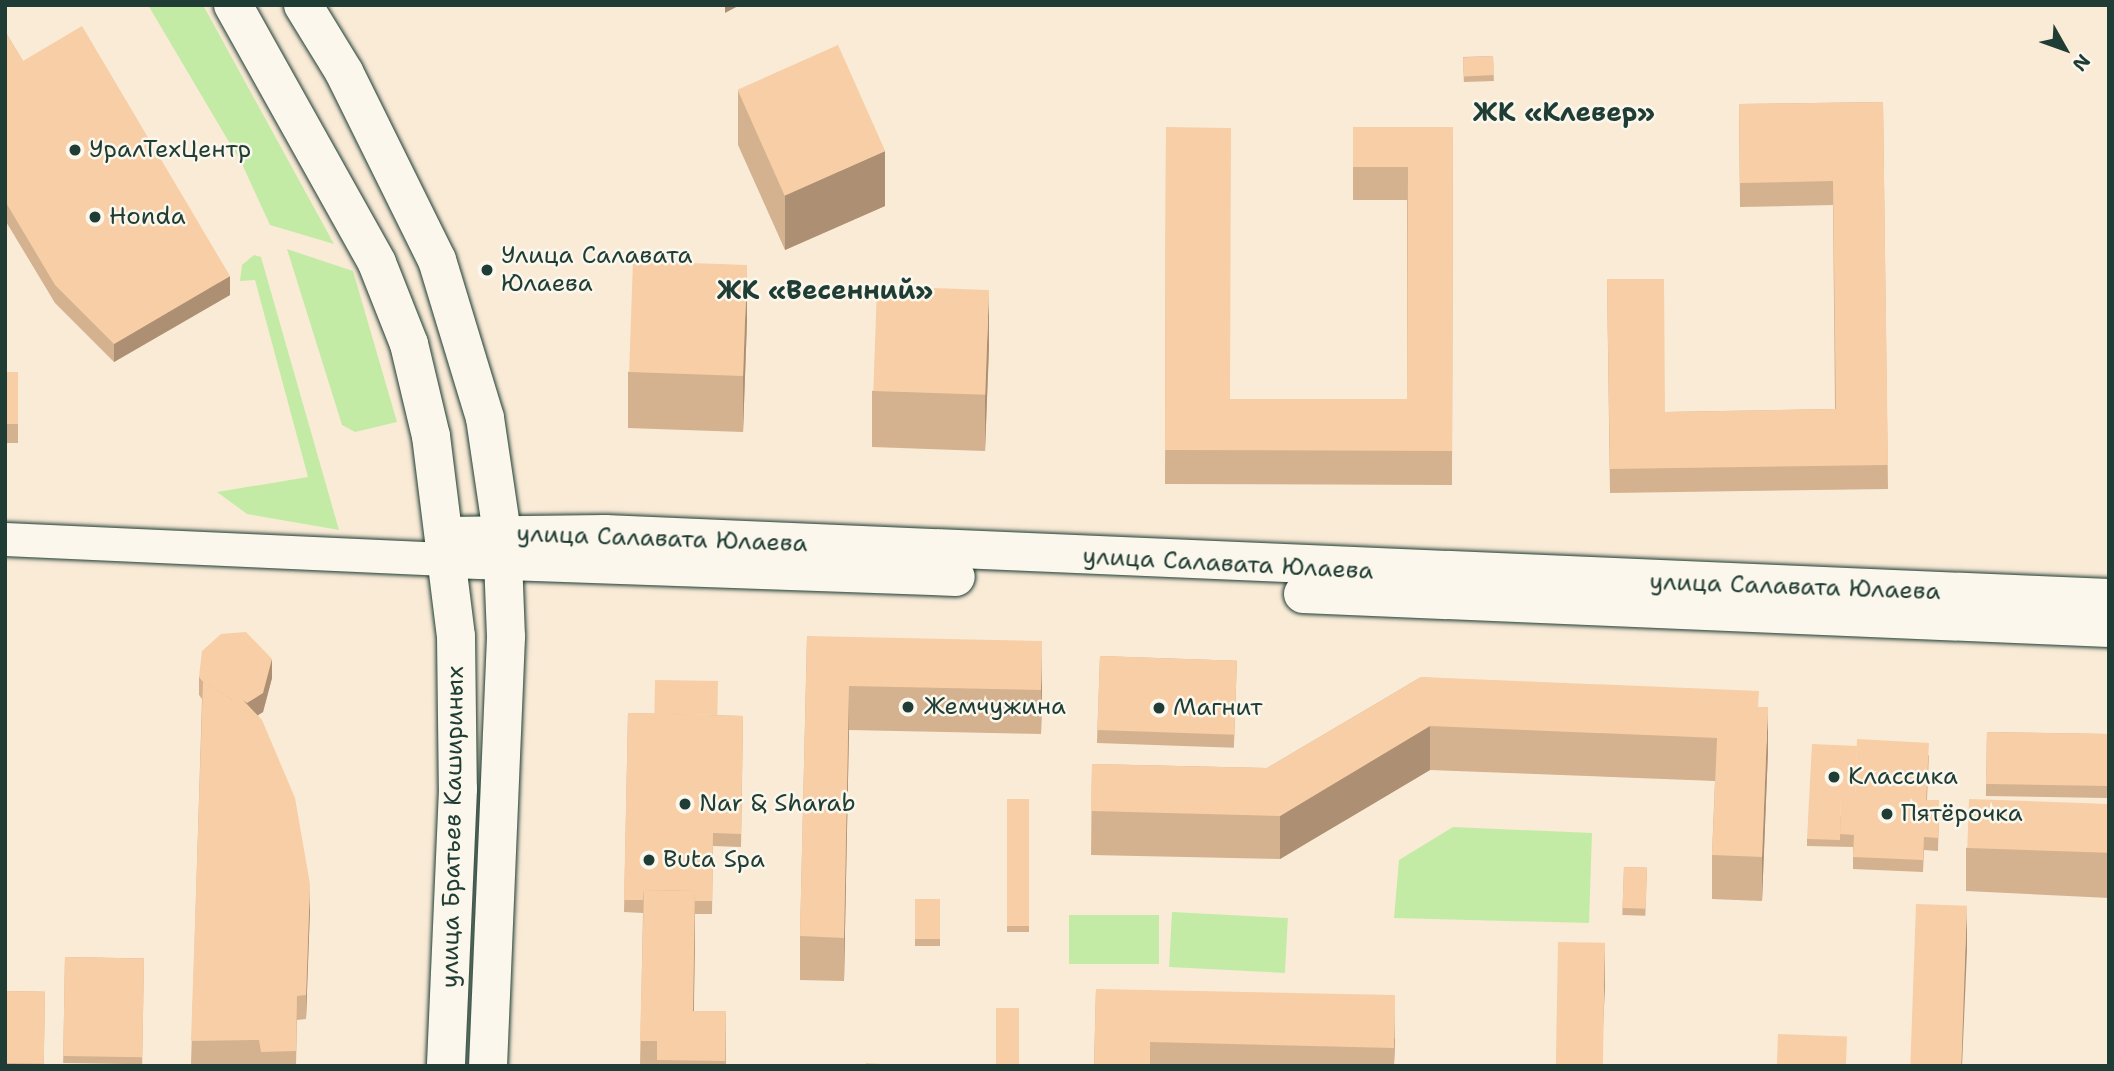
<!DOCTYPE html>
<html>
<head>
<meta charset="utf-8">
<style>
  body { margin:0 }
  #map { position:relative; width:2114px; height:1071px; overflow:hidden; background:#faebd7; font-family:"Shantell Sans",sans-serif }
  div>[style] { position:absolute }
  .green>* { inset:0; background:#c3eba6; transform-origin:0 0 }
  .roads { filter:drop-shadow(0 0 2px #1f3d34) drop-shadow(0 0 2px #1f3d34) }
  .tertiary>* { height:33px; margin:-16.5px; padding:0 16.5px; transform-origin:16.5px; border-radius:16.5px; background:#fbf7ec }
  .secondary>* { height:38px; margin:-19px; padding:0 19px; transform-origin:19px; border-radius:19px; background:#fbf7ec }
  .wall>* { inset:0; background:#d4b18f; transform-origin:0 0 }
  .shaded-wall>* { inset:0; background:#ad9074 }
  .building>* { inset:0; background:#f7cea6; transform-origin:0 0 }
  .dots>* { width:19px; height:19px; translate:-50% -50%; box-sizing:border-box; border:4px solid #fbf7ec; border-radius:50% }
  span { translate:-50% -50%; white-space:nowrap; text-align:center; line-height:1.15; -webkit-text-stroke:5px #fbf7ec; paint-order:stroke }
  .poi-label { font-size:24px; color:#1f3d34 }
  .left { translate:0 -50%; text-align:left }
  .street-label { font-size:24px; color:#1f3d34 }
  .neighbourhood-label { font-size:26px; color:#1f3d34; font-weight:700 }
  .frame { position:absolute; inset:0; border:7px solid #1f3d34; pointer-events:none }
  .north { position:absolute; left:2030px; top:14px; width:70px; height:70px; -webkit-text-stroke:5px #fbf7ec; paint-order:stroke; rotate:130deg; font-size:19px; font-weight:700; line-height:28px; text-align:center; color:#1f3d34 }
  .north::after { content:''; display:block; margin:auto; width:24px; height:32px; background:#1f3d34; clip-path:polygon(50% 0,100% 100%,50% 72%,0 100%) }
</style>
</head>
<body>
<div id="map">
  <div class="green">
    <i style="clip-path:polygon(148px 5px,203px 5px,334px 244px,270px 225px,242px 164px)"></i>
    <i style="clip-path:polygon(287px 249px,353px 271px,397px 422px,355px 432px,342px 425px)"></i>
    <i style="clip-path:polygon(254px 255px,261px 257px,339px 530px,247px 514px,217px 492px,308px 477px,255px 280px,240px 281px,242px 265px)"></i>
    <i style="clip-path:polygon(1453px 827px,1592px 833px,1589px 923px,1394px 918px,1399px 860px)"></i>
    <i style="left:1172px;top:912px;width:116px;height:55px;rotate:3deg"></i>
    <i style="left:1069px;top:915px;width:90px;height:49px"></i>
  </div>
  <div class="roads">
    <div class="tertiary">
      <i style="left:5px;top:539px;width:446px;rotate:2.6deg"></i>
    </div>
    <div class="secondary">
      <i style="left:233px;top:5px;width:295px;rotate:60.8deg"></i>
      <i style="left:377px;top:263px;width:87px;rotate:68.4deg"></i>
      <i style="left:409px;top:344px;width:95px;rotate:76.6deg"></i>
      <i style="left:431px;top:436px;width:202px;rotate:82.9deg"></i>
      <i style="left:456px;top:636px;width:153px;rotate:89.3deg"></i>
      <i style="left:458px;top:789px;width:277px;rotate:92.5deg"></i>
      <i style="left:303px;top:5px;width:79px;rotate:58.5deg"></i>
      <i style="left:344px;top:72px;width:210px;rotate:63.7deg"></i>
      <i style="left:437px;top:260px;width:165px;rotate:73.1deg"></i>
      <i style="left:485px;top:418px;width:116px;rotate:81.6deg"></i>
      <i style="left:502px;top:533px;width:104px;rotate:87.8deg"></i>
      <i style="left:506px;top:637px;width:429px;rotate:92.4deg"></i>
      <i style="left:446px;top:536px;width:159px;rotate:-0.7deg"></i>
      <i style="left:605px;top:534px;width:1505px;rotate:2.44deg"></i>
      <i style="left:451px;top:559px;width:505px;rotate:2.04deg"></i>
      <i style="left:1303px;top:594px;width:807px;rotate:2.42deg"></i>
    </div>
  </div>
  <div class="wall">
    <i style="clip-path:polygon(5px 31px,23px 61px,230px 295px,114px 362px,55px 303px,5px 220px)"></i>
    <i style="left:1493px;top:56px;width:25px;height:30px;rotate:88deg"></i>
    <i style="clip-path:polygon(738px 90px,885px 206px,785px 250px,738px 145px)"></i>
    <i style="clip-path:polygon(1883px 102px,1888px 489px,1610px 493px,1607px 279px,1665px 412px,1835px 409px,1833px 205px,1740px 207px,1739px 104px)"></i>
    <i style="clip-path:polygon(1166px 127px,1230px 399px,1407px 399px,1407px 200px,1353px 200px,1353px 127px,1453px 127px,1452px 485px,1165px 484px)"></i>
    <i style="clip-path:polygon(747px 321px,743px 432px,628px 428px,628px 372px)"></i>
    <i style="clip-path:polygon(989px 347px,985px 451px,872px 447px,872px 391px)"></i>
    <i style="left:5px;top:372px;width:13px;height:71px"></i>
    <i style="clip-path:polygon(807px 636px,1042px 685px,1041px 734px,849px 730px,844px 981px,800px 980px,800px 936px)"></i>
    <i style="left:1100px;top:656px;width:137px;height:87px;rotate:2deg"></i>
    <i style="clip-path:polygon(199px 677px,272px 678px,263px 712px,258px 715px,310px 909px,306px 1019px,297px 1020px,296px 1066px,259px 1066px,259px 1064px,191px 1065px,202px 699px,199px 695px)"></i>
    <i style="clip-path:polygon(1421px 677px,1759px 707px,1768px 751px,1762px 901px,1712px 899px,1712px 855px,1715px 781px,1430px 770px,1280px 859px,1091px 855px,1092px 764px,1267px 768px)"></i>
    <i style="clip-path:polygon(628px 713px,743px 716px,741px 847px,713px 846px,712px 914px,695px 914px,694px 1011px,726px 1011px,726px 1066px,640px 1066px,643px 913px,624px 912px)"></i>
    <i style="left:1987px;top:732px;width:121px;height:64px;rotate:1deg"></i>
    <i style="clip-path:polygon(1929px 755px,1927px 800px,1939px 813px,1938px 851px,1924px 850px,1923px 872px,1853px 869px,1853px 847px,1807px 846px,1807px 839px)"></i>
    <i style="left:1007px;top:799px;width:22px;height:133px"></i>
    <i style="clip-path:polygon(2109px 805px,2109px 898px,1966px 891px,1966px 848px)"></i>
    <i style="left:1624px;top:867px;width:23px;height:48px;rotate:2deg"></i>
    <i style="left:915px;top:899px;width:25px;height:47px"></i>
    <i style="left:65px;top:957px;width:79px;height:106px;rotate:1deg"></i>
    <i style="clip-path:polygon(1096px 989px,1395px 1039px,1394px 1066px,1094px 1066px)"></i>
    <i style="left:5px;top:991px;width:40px;height:75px;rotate:1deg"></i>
  </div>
  <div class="shaded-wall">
    <i style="clip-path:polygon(725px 5px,740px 5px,725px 13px)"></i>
    <i style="clip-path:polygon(885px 151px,885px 206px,785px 250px,785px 195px)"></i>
    <i style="clip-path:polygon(747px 265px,747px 321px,743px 432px,743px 376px)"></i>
    <i style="clip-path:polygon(230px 276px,230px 295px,114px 362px,114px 344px)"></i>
    <i style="clip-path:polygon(989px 290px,989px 347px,985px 451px,985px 394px)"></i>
    <i style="clip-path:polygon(1042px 641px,1042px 685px,1041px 734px,1041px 690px)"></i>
    <i style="clip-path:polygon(272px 659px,272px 678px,263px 712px,243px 724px,243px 705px)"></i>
    <i style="clip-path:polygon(849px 686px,849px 730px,844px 981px,844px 938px)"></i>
    <i style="clip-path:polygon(1768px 707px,1768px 751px,1762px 901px,1762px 857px)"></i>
    <i style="clip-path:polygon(1430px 726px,1430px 770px,1280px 859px,1280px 816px)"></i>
    <i style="clip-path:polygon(310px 884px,310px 909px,306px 1019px,306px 995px)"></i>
    <i style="clip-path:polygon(695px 891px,695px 935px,693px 1054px,693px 1011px)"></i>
    <i style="clip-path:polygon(1967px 906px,1967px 950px,1962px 1066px,1960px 1066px)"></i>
    <i style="clip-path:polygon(1605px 943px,1605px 987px,1601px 1066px,1599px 1066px)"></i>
    <i style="clip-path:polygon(1395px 995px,1395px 1039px,1394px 1066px)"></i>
  </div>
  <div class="building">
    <i style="clip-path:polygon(82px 26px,230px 276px,114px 344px,55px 285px,5px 201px,5px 31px,23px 61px)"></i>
    <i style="left:838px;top:45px;width:116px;height:110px;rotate:66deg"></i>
    <i style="left:1493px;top:56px;width:19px;height:30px;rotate:87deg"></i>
    <i style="clip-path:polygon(1883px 102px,1888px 465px,1610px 469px,1607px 279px,1664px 279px,1665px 412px,1836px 409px,1833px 181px,1740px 183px,1739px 104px)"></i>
    <i style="clip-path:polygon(1166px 127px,1231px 128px,1230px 399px,1407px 399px,1408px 167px,1353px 167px,1353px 127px,1453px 127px,1452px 451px,1165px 450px)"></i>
    <i style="left:633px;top:261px;width:114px;height:111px;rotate:2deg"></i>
    <i style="left:877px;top:286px;width:112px;height:105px;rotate:2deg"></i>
    <i style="left:5px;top:372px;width:13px;height:52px"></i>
    <i style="clip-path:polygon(246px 632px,272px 659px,263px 693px,247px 703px,243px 700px,232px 700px,204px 683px,199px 677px,202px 651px,221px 634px)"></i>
    <i style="clip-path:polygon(807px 636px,1042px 641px,1041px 690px,849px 686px,844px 938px,800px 936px)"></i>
    <i style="left:1100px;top:656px;width:137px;height:74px;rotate:2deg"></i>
    <i style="clip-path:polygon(1421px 677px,1759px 691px,1758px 707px,1768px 707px,1762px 857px,1712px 855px,1717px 738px,1430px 726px,1280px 816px,1091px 811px,1092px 764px,1267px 768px)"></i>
    <i style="left:655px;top:680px;width:63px;height:34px;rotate:1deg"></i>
    <i style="clip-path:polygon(203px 682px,232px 700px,243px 700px,262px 720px,295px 798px,310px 884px,306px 995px,297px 996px,296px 1051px,261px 1052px,259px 1040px,191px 1041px)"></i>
    <i style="clip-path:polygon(628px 713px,743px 716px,741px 834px,713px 833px,712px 901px,695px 901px,695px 891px,644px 890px,643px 900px,624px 900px)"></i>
    <i style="left:1987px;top:732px;width:121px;height:52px;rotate:1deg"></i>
    <i style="clip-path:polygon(1857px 739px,1929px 743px,1926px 800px,1939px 800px,1938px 838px,1924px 837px,1923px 860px,1853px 857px,1854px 835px,1840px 834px,1841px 798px,1855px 798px)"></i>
    <i style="clip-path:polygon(1812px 744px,1857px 746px,1855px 798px,1841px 798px,1840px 840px,1807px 839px)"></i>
    <i style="left:1007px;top:799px;width:22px;height:127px"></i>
    <i style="left:1969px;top:799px;width:140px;height:49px;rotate:2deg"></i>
    <i style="left:1624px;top:867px;width:23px;height:41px;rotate:2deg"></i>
    <i style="clip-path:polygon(644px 890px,695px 891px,693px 1011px,726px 1011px,725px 1061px,657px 1060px,657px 1041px,640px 1041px)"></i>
    <i style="left:915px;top:899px;width:25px;height:40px"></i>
    <i style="left:1916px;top:904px;width:51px;height:162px;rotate:2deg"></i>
    <i style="left:1558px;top:942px;width:47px;height:124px;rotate:1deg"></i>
    <i style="left:65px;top:957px;width:79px;height:99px;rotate:1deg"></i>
    <i style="clip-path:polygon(1096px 989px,1395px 995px,1394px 1048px,1150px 1042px,1150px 1066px,1094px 1066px)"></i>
    <i style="left:5px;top:991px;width:40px;height:72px;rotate:1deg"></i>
    <i style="left:996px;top:1008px;width:23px;height:58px"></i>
    <i style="left:1778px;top:1034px;width:69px;height:32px;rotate:2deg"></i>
    <i style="clip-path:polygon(866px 1063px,913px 1066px,865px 1066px)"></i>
    <i style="clip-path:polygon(2053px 1064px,2083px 1066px,2053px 1066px)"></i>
  </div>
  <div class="dots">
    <i style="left:75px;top:150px;background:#1f3d34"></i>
    <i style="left:95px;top:217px;background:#1f3d34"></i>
    <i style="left:487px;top:270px;background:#1f3d34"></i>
    <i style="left:908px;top:707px;background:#1f3d34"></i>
    <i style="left:1159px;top:708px;background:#1f3d34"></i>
    <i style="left:1834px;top:777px;background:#1f3d34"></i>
    <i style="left:685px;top:804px;background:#1f3d34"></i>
    <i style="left:1887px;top:814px;background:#1f3d34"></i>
    <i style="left:649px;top:860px;background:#1f3d34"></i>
  </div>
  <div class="poi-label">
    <span class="left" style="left:89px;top:150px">УралТехЦентр</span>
    <span class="left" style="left:109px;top:217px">Honda</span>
    <span class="left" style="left:501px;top:270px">Улица Салавата<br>Юлаева</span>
    <span class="left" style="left:924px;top:707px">Жемчужина</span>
    <span class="left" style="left:1173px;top:708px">Магнит</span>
    <span class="left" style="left:1848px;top:777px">Классика</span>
    <span class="left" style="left:699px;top:804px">Nar &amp; Sharab</span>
    <span class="left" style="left:1901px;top:814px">Пятёрочка</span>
    <span class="left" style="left:663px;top:860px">Buta Spa</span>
  </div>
  <div class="street-label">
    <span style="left:662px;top:539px;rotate:2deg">улица Салавата Юлаева</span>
    <span style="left:1228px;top:564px;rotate:3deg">улица Салавата Юлаева</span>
    <span style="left:1795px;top:587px;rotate:2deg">улица Салавата Юлаева</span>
    <span style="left:453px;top:827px;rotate:-89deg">улица Братьев Кашириных</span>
  </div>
  <div class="neighbourhood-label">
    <span style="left:1564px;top:112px">ЖК «Клевер»</span>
    <span style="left:825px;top:290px">ЖК «Весенний»</span>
  </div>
  <div class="frame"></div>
  <div class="north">N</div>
</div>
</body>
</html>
